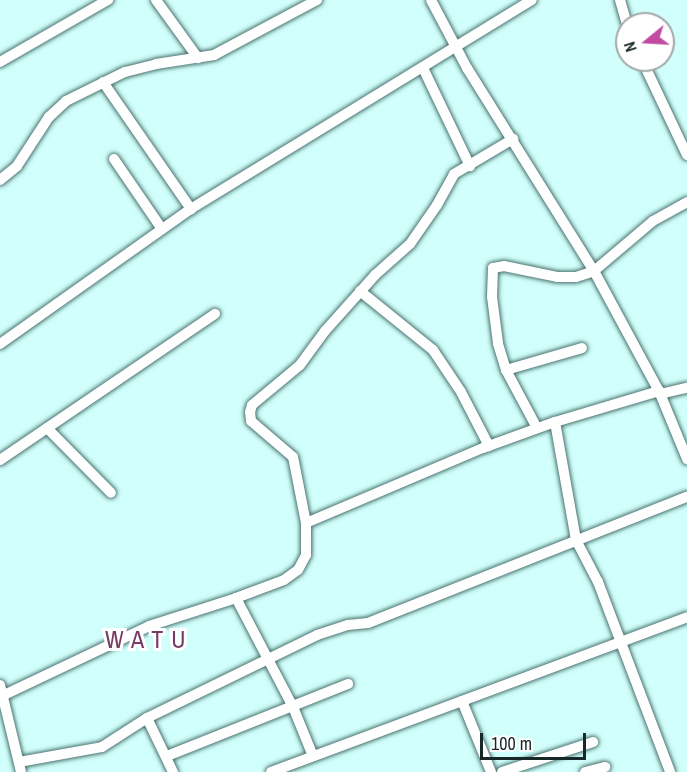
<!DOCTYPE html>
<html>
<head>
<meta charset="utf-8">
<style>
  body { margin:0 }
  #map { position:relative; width:687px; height:772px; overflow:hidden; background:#d1fffb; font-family:"Archivo Narrow",sans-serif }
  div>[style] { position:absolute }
  .roads { filter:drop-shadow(0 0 2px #4a7370) drop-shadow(0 0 2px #4a7370) }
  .minor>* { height:10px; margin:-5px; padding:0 5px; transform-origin:5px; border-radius:5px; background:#fff }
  span { translate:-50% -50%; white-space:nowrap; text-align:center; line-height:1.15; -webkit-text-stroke:6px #fff; paint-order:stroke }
  .quarter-label { font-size:24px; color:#773c66; letter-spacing:1.5px }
  .north { position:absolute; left:615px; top:12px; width:60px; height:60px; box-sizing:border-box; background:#fff; border:2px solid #a2a9a9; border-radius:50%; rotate:252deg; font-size:16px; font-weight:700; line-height:24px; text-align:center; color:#162827 }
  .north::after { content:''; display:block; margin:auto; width:21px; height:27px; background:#c14ba1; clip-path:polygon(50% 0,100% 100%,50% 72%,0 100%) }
  .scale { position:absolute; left:480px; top:733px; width:106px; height:27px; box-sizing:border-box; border:3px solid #162827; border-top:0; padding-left:8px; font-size:18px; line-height:21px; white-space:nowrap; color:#162827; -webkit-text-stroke:4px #fff; paint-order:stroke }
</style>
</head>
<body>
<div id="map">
  <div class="roads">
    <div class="minor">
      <i style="left:156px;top:0;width:72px;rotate:54.1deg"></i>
      <i style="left:431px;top:0;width:77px;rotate:62.1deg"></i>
      <i style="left:467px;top:68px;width:239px;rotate:58deg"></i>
      <i style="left:594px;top:271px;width:136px;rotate:61.6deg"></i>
      <i style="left:659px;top:391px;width:74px;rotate:67.6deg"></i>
      <i style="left:620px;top:0;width:25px;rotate:74deg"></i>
      <i style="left:642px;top:60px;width:105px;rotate:64.7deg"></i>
      <i style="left:0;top:62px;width:125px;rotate:-29.9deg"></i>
      <i style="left:423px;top:68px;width:109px;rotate:64.4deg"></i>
      <i style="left:103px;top:82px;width:155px;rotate:55.3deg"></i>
      <i style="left:114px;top:159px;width:85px;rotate:55.6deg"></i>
      <i style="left:0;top:180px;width:22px;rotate:-39deg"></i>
      <i style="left:17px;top:166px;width:59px;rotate:-56.9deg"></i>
      <i style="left:49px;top:117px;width:23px;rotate:-43deg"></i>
      <i style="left:66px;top:101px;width:66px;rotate:-26.2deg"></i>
      <i style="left:125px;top:72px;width:32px;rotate:-14deg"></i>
      <i style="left:156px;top:64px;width:59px;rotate:-8.8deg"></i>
      <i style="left:214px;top:55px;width:117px;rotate:-28.1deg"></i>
      <i style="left:360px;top:291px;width:94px;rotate:38.9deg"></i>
      <i style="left:433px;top:350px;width:50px;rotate:56.3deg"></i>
      <i style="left:461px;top:392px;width:61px;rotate:62.6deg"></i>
      <i style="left:0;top:344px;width:232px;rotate:-35.3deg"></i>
      <i style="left:189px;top:210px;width:402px;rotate:-31.5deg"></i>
      <i style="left:506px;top:370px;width:79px;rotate:-16.1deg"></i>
      <i style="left:660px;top:394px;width:28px;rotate:-13deg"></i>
      <i style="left:555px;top:422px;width:120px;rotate:79.9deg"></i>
      <i style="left:576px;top:540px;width:47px;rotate:62.4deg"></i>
      <i style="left:598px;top:582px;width:203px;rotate:69.2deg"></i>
      <i style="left:47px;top:428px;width:91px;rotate:45.4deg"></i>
      <i style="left:537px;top:428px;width:66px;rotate:-118.1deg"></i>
      <i style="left:506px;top:370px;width:28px;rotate:-107deg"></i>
      <i style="left:498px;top:343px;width:46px;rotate:-97.4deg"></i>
      <i style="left:492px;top:297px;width:29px;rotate:-88deg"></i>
      <i style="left:493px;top:268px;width:11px;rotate:-10deg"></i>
      <i style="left:504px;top:266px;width:54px;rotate:11.7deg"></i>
      <i style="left:557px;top:277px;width:19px"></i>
      <i style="left:576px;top:277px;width:19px;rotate:-18deg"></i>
      <i style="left:594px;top:271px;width:77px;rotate:-40.3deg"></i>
      <i style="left:653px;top:221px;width:39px;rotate:-29deg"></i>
      <i style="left:0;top:460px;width:260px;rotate:-34.2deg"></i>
      <i style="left:306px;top:523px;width:67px;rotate:-101.1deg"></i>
      <i style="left:293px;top:457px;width:55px;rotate:-139.4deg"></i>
      <i style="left:251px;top:421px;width:9px;rotate:-96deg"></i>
      <i style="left:250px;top:412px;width:7px;rotate:-74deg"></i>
      <i style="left:252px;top:405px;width:62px;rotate:-39.8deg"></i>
      <i style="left:300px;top:365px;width:42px;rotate:-53.7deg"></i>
      <i style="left:325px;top:331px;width:75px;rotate:-48.2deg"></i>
      <i style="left:375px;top:275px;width:47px;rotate:-41.5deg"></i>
      <i style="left:410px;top:244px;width:47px;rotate:-55.3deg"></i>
      <i style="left:437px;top:205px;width:35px;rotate:-61deg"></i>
      <i style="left:454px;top:174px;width:69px;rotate:-30.7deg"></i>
      <i style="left:0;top:685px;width:89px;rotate:76.4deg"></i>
      <i style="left:4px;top:695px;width:161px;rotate:-25.4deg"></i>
      <i style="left:149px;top:626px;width:91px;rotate:-17.8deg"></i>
      <i style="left:462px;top:701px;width:77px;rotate:67.8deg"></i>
      <i style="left:147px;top:718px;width:189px;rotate:-26deg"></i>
      <i style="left:317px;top:635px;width:33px;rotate:-18deg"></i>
      <i style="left:348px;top:625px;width:20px;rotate:-6deg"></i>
      <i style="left:368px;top:623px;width:343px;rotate:-21.6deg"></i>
      <i style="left:167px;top:756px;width:195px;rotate:-21.7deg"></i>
      <i style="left:313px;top:756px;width:53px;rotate:-112.2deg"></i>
      <i style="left:293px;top:707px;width:123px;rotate:-117.6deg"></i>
      <i style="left:236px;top:598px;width:51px;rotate:-20.6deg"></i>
      <i style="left:284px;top:580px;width:17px;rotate:-36deg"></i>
      <i style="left:298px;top:570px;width:17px;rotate:-62deg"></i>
      <i style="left:306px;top:555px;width:32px;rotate:-90deg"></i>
      <i style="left:306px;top:523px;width:192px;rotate:-23deg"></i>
      <i style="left:483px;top:448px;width:77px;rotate:-19.9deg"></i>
      <i style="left:555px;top:422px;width:109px;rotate:-16.6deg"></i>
      <i style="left:19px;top:762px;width:84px;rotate:-10.2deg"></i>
      <i style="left:102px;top:747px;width:54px;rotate:-32.8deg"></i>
      <i style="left:147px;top:718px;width:60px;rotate:64.3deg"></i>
      <i style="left:271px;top:772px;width:444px;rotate:-20.4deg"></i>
      <i style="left:502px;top:772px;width:96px;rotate:-18.2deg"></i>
      <i style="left:585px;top:772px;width:21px;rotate:-14deg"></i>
    </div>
  </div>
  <div class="quarter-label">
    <span style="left:146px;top:640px">W A T U</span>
  </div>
  <div class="north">N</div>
  <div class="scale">100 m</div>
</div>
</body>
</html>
